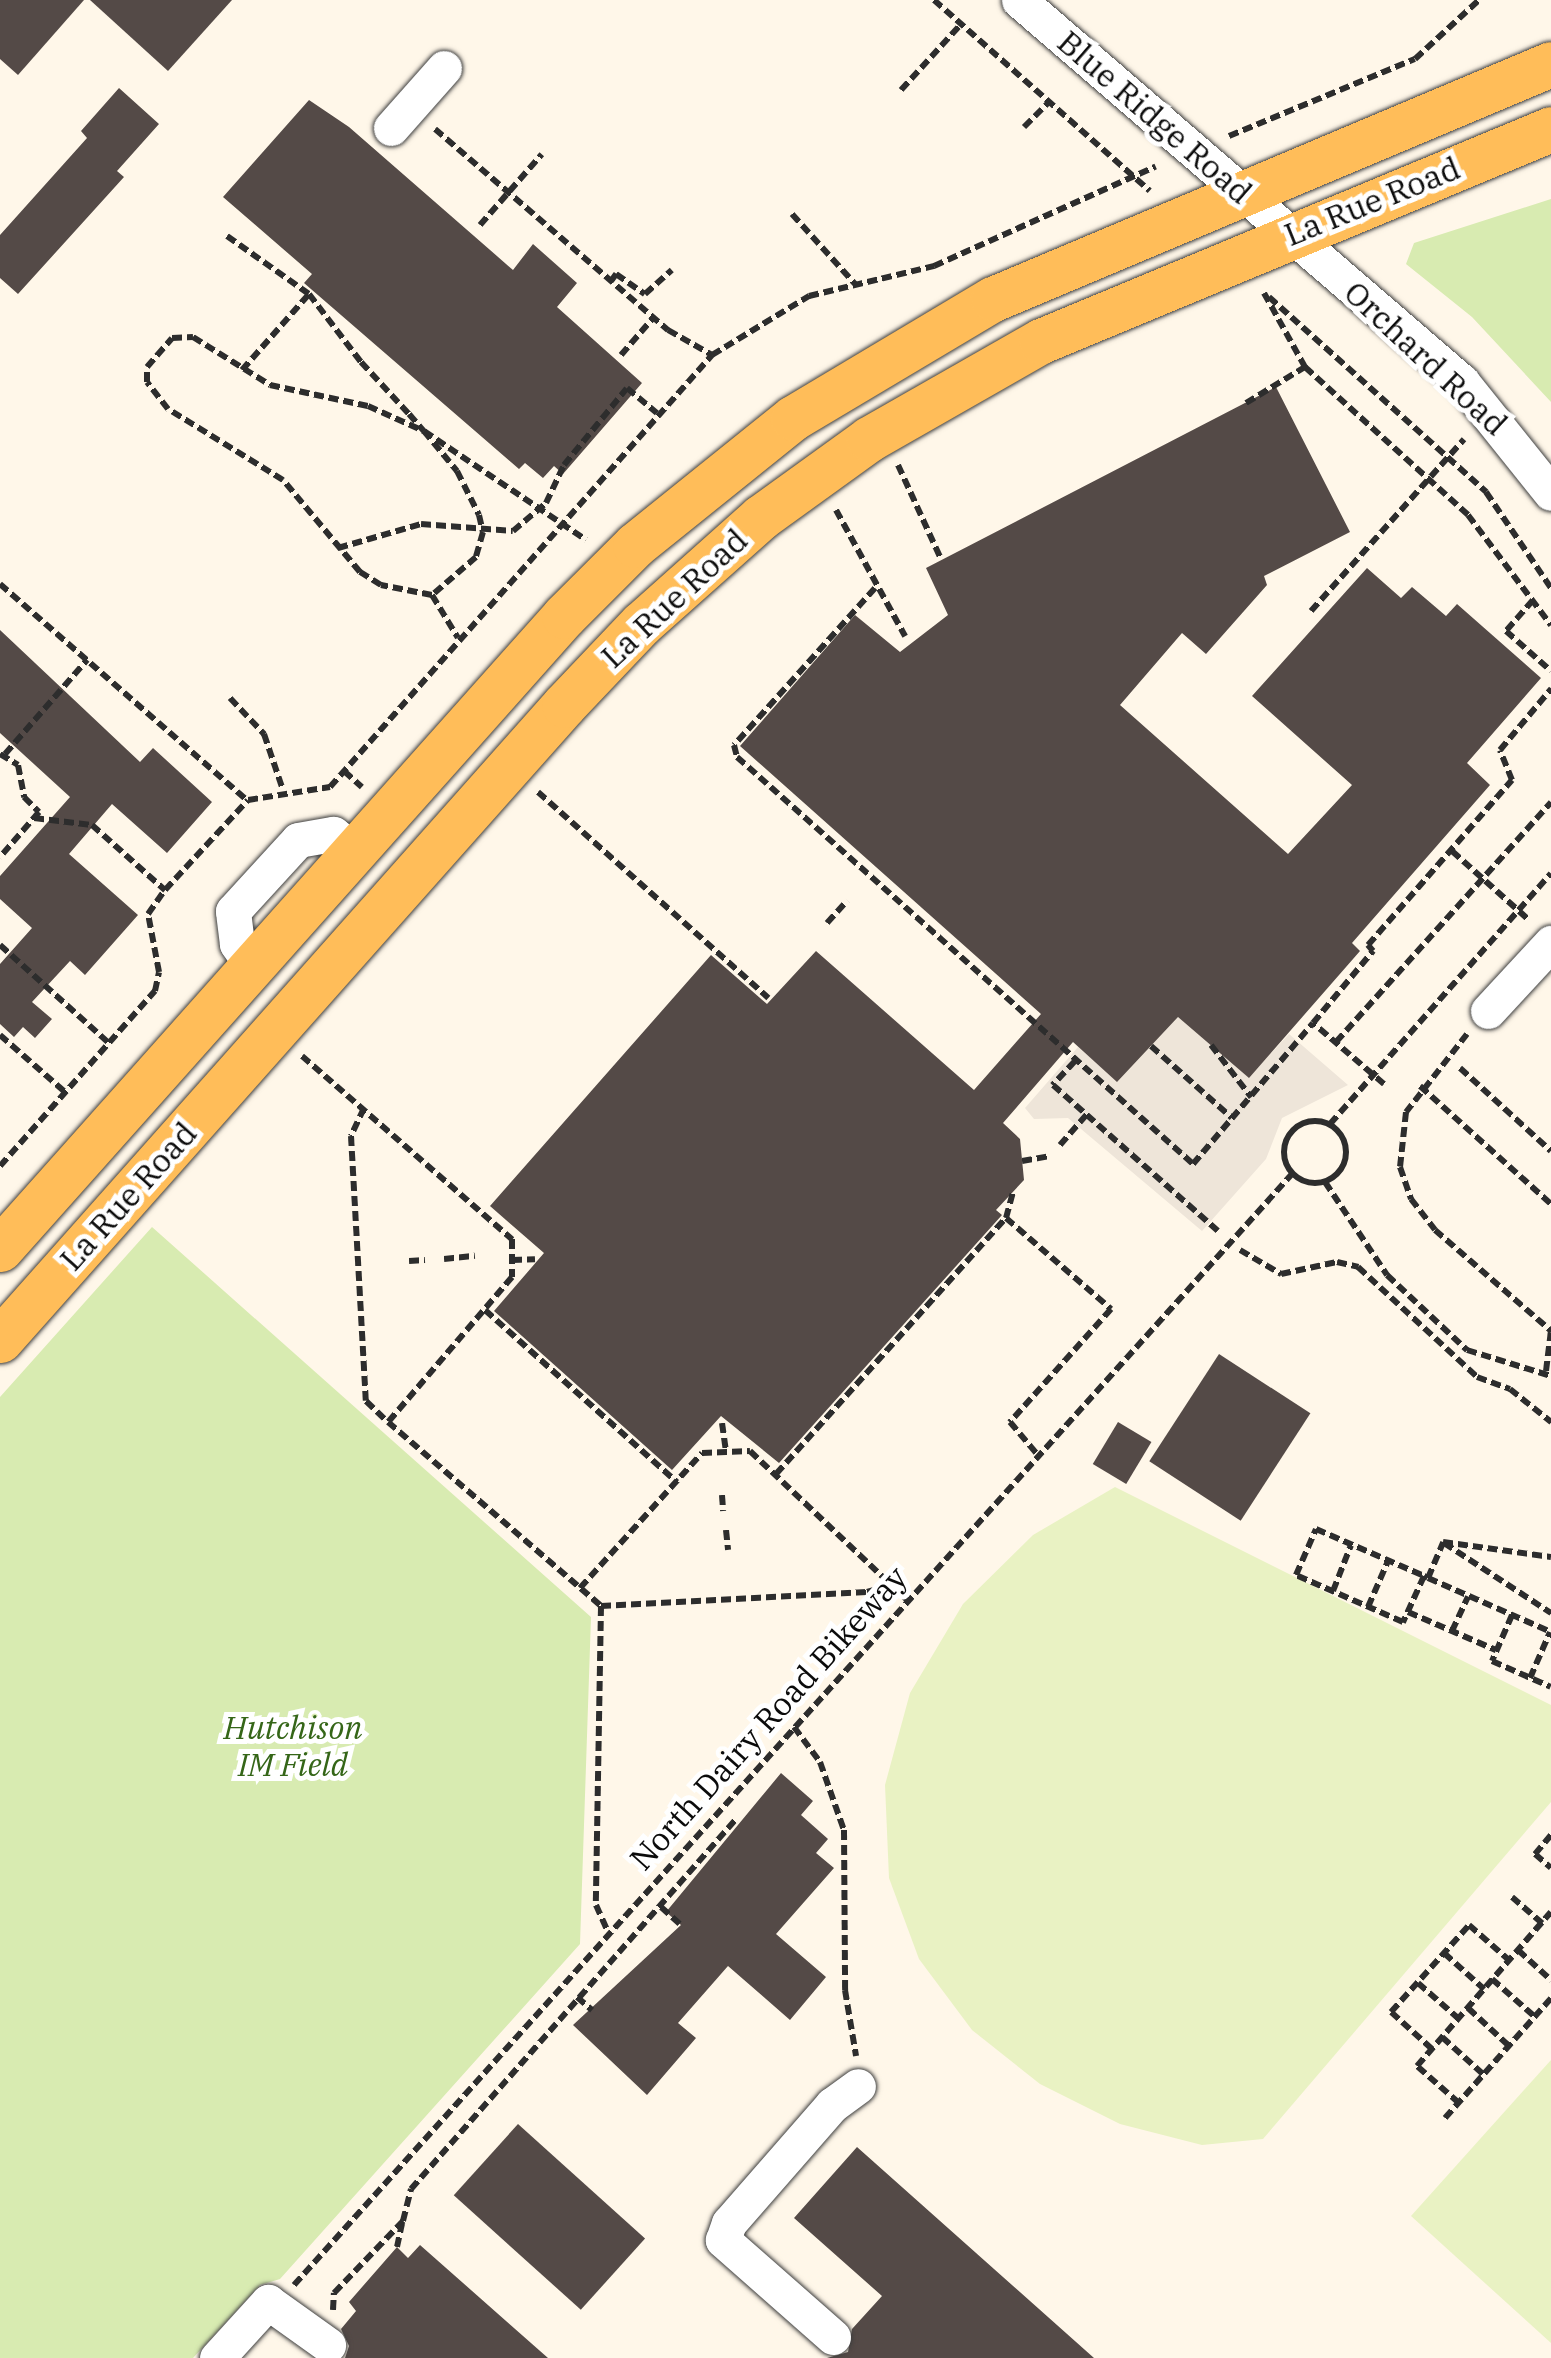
<!DOCTYPE html>
<html>
<head>
<meta charset="utf-8">
<style>
  body { margin:0 }
  #map { position:relative; width:1551px; height:2358px; overflow:hidden; background:#fff7e9; font-family:"IBM Plex Serif",serif }
  div>[style] { position:absolute }
  .green>* { inset:0; background:#d8ebb1 }
  .pitch>* { inset:0; background:#e9f2c3 }
  .plaza>* { inset:0; background:#eee5d9 }
  .building>* { inset:0; background:#544a47; transform-origin:0 0 }
  .path>* { height:6px; margin-top:-3px; transform-origin:0; background:repeating-linear-gradient(90deg,#2d2d2d 0 10px,transparent 0 15px) }
  .path>.ring { margin:-3px; padding:0; box-sizing:content-box; background:none; border:6px solid #2d2d2d; border-radius:50% }
  .roads { filter:drop-shadow(0 0 2px #3e3e3e) drop-shadow(0 0 2px #3e3e3e) }
  .minor>* { height:35px; margin:-17.5px; padding:0 17.5px; transform-origin:17.5px; border-radius:17.5px; background:#fff }
  .major>* { height:45px; margin:-22.5px; padding:0 22.5px; transform-origin:22.5px; border-radius:22.5px; background:#ffbd59 }
  span { translate:-50% -50%; white-space:nowrap; text-align:center; line-height:1.15; -webkit-text-stroke:10px #fff; paint-order:stroke }
  .street-label { font-size:32px; color:#0b0b0b }
  .park-label { font-size:32px; color:#356618; font-style:italic }
</style>
</head>
<body>
<div id="map">
  <div class="green">
    <i style="clip-path:polygon(1551px 199px,1551px 402px,1472px 317px,1406px 264px,1414px 243px)"></i>
    <i style="clip-path:polygon(152px 1227px,591px 1617px,580px 1944px,280px 2279px,260px 2285px,193px 2358px,0 2358px,0 1397px)"></i>
  </div>
  <div class="pitch">
    <i style="clip-path:polygon(1115px 1487px,1551px 1705px,1551px 1802px,1263px 2139px,1202px 2145px,1120px 2124px,1040px 2084px,972px 2030px,919px 1959px,889px 1878px,885px 1785px,910px 1693px,963px 1604px,1033px 1535px)"></i>
    <i style="clip-path:polygon(1551px 2060px,1551px 2343px,1411px 2216px)"></i>
  </div>
  <div class="plaza">
    <i style="clip-path:polygon(1178px 1017px,1249px 1077px,1289px 1034px,1348px 1085px,1282px 1118px,1266px 1159px,1202px 1231px,1068px 1118px,1034px 1119px,1025px 1108px,1078px 1047px,1118px 1081px)"></i>
  </div>
  <div class="building">
    <i style="clip-path:polygon(0 0,84px 0,18px 75px,0 59px)"></i>
    <i style="clip-path:polygon(90px 0,232px 0,168px 71px)"></i>
    <i style="clip-path:polygon(119px 88px,159px 124px,117px 171px,124px 177px,18px 294px,0 278px,0 235px,87px 138px,81px 131px)"></i>
    <i style="clip-path:polygon(309px 100px,349px 127px,513px 270px,533px 244px,577px 283px,557px 307px,642px 383px,563px 474px,554px 466px,543px 478px,525px 463px,519px 469px,304px 283px,312px 274px,223px 197px)"></i>
    <i style="clip-path:polygon(1276px 387px,1350px 532px,1264px 576px,1267px 585px,1206px 654px,1182px 633px,1120px 705px,1288px 854px,1352px 785px,1252px 696px,1367px 568px,1401px 598px,1412px 587px,1446px 616px,1457px 604px,1541px 678px,1467px 763px,1490px 785px,1352px 943px,1360px 951px,1249px 1078px,1178px 1017px,1117px 1082px,1073px 1042px,1003px 1123px,1020px 1139px,1024px 1180px,996px 1210px,1002px 1215px,779px 1463px,721px 1416px,672px 1470px,494px 1311px,544px 1253px,490px 1206px,711px 955px,767px 1004px,816px 951px,974px 1090px,1041px 1014px,740px 746px,855px 615px,900px 652px,948px 615px,926px 568px)"></i>
    <i style="clip-path:polygon(0 630px,140px 762px,153px 748px,212px 802px,167px 853px,112px 804px,69px 854px,138px 915px,85px 975px,70px 961px,32px 1002px,52px 1019px,35px 1038px,23px 1027px,14px 1037px,0 1024px,0 964px,32px 928px,0 899px,0 876px,70px 797px,0 733px)"></i>
    <i style="left:1219px;top:1354px;width:109px;height:128px;rotate:33deg"></i>
    <i style="left:1118px;top:1422px;width:39px;height:49px;rotate:31deg"></i>
    <i style="clip-path:polygon(781px 1773px,813px 1801px,801px 1815px,828px 1839px,816px 1853px,834px 1868px,776px 1934px,826px 1977px,790px 2020px,728px 1966px,678px 2023px,696px 2038px,647px 2095px,573px 2025px,681px 1925px,666px 1912px)"></i>
    <i style="left:518px;top:2124px;width:171px;height:96px;rotate:42deg"></i>
    <i style="clip-path:polygon(857px 2147px,994px 2269px,1094px 2358px,827px 2358px,848px 2352px,852px 2329px,882px 2296px,794px 2218px)"></i>
    <i style="clip-path:polygon(420px 2245px,548px 2358px,345px 2358px,349px 2346px,341px 2329px,356px 2311px,349px 2302px,397px 2247px,408px 2258px)"></i>
  </div>
  <div class="path">
    <i style="left:934px;top:0;width:288px;rotate:41.5deg"></i>
    <i style="left:901px;top:90px;width:89px;rotate:-47.7deg"></i>
    <i style="left:1024px;top:127px;width:35px;rotate:-45deg"></i>
    <i style="left:435px;top:129px;width:308px;rotate:40.8deg"></i>
    <i style="left:668px;top:330px;width:51px;rotate:29.6deg"></i>
    <i style="left:1229px;top:136px;width:201px;rotate:-22.5deg"></i>
    <i style="left:1415px;top:59px;width:87px;rotate:-42.7deg"></i>
    <i style="left:792px;top:214px;width:96px;rotate:48deg"></i>
    <i style="left:480px;top:225px;width:94px;rotate:-48.9deg"></i>
    <i style="left:227px;top:236px;width:100px;rotate:35.3deg"></i>
    <i style="left:309px;top:294px;width:86px;rotate:52.6deg"></i>
    <i style="left:361px;top:362px;width:71px;rotate:47.3deg"></i>
    <i style="left:409px;top:414px;width:23px;rotate:49deg"></i>
    <i style="left:424px;top:431px;width:52px;rotate:50.5deg"></i>
    <i style="left:457px;top:471px;width:49px;rotate:63.4deg"></i>
    <i style="left:479px;top:515px;width:17px;rotate:77deg"></i>
    <i style="left:483px;top:532px;width:26px;rotate:106deg"></i>
    <i style="left:476px;top:557px;width:58px;rotate:139.2deg"></i>
    <i style="left:432px;top:595px;width:52px;rotate:-168.9deg"></i>
    <i style="left:381px;top:585px;width:25px;rotate:-148deg"></i>
    <i style="left:360px;top:572px;width:120px;rotate:-129.9deg"></i>
    <i style="left:283px;top:480px;width:135px;rotate:-148.3deg"></i>
    <i style="left:168px;top:409px;width:34px;rotate:-128deg"></i>
    <i style="left:147px;top:382px;width:15px;rotate:-90deg"></i>
    <i style="left:147px;top:367px;width:38px;rotate:-49deg"></i>
    <i style="left:172px;top:338px;width:21px;rotate:-3deg"></i>
    <i style="left:193px;top:337px;width:91px;rotate:31.9deg"></i>
    <i style="left:270px;top:385px;width:100px;rotate:12.1deg"></i>
    <i style="left:368px;top:406px;width:61px;rotate:24.1deg"></i>
    <i style="left:424px;top:431px;width:195px;rotate:33.9deg"></i>
    <i style="left:611px;top:281px;width:9px;rotate:-54deg"></i>
    <i style="left:616px;top:274px;width:35px;rotate:35deg"></i>
    <i style="left:645px;top:294px;width:36px;rotate:-42deg"></i>
    <i style="left:1264px;top:293px;width:85px;rotate:61deg"></i>
    <i style="left:1305px;top:367px;width:220px;rotate:42.2deg"></i>
    <i style="left:1468px;top:515px;width:138px;rotate:53deg"></i>
    <i style="left:1269px;top:297px;width:292px;rotate:41.9deg"></i>
    <i style="left:1486px;top:492px;width:116px;rotate:55.9deg"></i>
    <i style="left:621px;top:355px;width:49px;rotate:-49.1deg"></i>
    <i style="left:242px;top:370px;width:101px;rotate:-48.6deg"></i>
    <i style="left:1246px;top:403px;width:69px;rotate:-31.4deg"></i>
    <i style="left:898px;top:465px;width:103px;rotate:65.4deg"></i>
    <i style="left:836px;top:510px;width:144px;rotate:61.3deg"></i>
    <i style="left:338px;top:548px;width:86px;rotate:-16.1deg"></i>
    <i style="left:421px;top:524px;width:92px;rotate:4.4deg"></i>
    <i style="left:513px;top:531px;width:43px;rotate:-40.3deg"></i>
    <i style="left:546px;top:503px;width:42px;rotate:-64.7deg"></i>
    <i style="left:564px;top:465px;width:99px;rotate:-50.7deg"></i>
    <i style="left:627px;top:388px;width:39px;rotate:40deg"></i>
    <i style="left:0;top:584px;width:328px;rotate:41.2deg"></i>
    <i style="left:875px;top:588px;width:211px;rotate:131.9deg"></i>
    <i style="left:734px;top:745px;width:12px;rotate:76deg"></i>
    <i style="left:737px;top:757px;width:611px;rotate:41.75deg"></i>
    <i style="left:1193px;top:1164px;width:185px;rotate:-49.6deg"></i>
    <i style="left:432px;top:595px;width:50px;rotate:58.8deg"></i>
    <i style="left:1533px;top:600px;width:41px;rotate:131.1deg"></i>
    <i style="left:1506px;top:631px;width:60px;rotate:41.6deg"></i>
    <i style="left:1311px;top:611px;width:230px;rotate:-48.3deg"></i>
    <i style="left:230px;top:698px;width:50px;rotate:46.6deg"></i>
    <i style="left:264px;top:734px;width:59px;rotate:71.3deg"></i>
    <i style="left:0;top:754px;width:21px;rotate:31deg"></i>
    <i style="left:18px;top:765px;width:33px;rotate:79deg"></i>
    <i style="left:24px;top:797px;width:21px;rotate:45deg"></i>
    <i style="left:39px;top:812px;width:60px;rotate:130.9deg"></i>
    <i style="left:5px;top:754px;width:125px;rotate:-48.9deg"></i>
    <i style="left:344px;top:771px;width:24px;rotate:42deg"></i>
    <i style="left:538px;top:792px;width:309px;rotate:41.8deg"></i>
    <i style="left:34px;top:818px;width:58px;rotate:6.9deg"></i>
    <i style="left:92px;top:825px;width:98px;rotate:41.7deg"></i>
    <i style="left:1452px;top:851px;width:103px;rotate:41.9deg"></i>
    <i style="left:827px;top:923px;width:30px;rotate:-48deg"></i>
    <i style="left:0;top:945px;width:147px;rotate:42deg"></i>
    <i style="left:1467px;top:1034px;width:99px;rotate:128deg"></i>
    <i style="left:1406px;top:1112px;width:55px;rotate:96.2deg"></i>
    <i style="left:1400px;top:1167px;width:34px;rotate:71deg"></i>
    <i style="left:1411px;top:1199px;width:39px;rotate:52deg"></i>
    <i style="left:1435px;top:1230px;width:154px;rotate:41deg"></i>
    <i style="left:0;top:1035px;width:86px;rotate:41.2deg"></i>
    <i style="left:1336px;top:1042px;width:322px;rotate:-48.1deg"></i>
    <i style="left:1211px;top:1045px;width:66px;rotate:52.4deg"></i>
    <i style="left:1151px;top:1046px;width:108px;rotate:41.6deg"></i>
    <i style="left:302px;top:1056px;width:279px;rotate:41.1deg"></i>
    <i style="left:512px;top:1239px;width:38px;rotate:90deg"></i>
    <i style="left:512px;top:1277px;width:191px;rotate:130.5deg"></i>
    <i style="left:388px;top:1422px;width:281px;rotate:40.8deg"></i>
    <i style="left:601px;top:1606px;width:266px;rotate:-3deg"></i>
    <i style="left:867px;top:1592px;width:25px;rotate:-16deg"></i>
    <i style="left:1075px;top:1061px;width:33px;rotate:133deg"></i>
    <i style="left:1053px;top:1085px;width:220px;rotate:41.5deg"></i>
    <i style="left:1460px;top:1068px;width:123px;rotate:42.4deg"></i>
    <i style="left:1384px;top:1084px;width:94px;rotate:-139.3deg"></i>
    <i style="left:1313px;top:1023px;width:94px;rotate:-50.2deg"></i>
    <i style="left:1373px;top:951px;width:8px;rotate:-130deg"></i>
    <i style="left:1368px;top:945px;width:219px;rotate:-48.9deg"></i>
    <i style="left:1512px;top:780px;width:32px;rotate:-112deg"></i>
    <i style="left:1500px;top:750px;width:80px;rotate:-50.1deg"></i>
    <i style="left:1420px;top:1086px;width:176px;rotate:42deg"></i>
    <i style="left:364px;top:1108px;width:31px;rotate:115deg"></i>
    <i style="left:351px;top:1136px;width:265px;rotate:86.8deg"></i>
    <i style="left:366px;top:1401px;width:30px;rotate:44deg"></i>
    <i class="ring" style="left:1284px;top:1121px;width:56px;height:56px"></i>
    <i style="left:1330px;top:1124px;width:334px;rotate:-48.6deg"></i>
    <i style="left:1060px;top:1145px;width:41px;rotate:-48.9deg"></i>
    <i style="left:1022px;top:1161px;width:28px;rotate:-10deg"></i>
    <i style="left:0;top:1166px;width:234px;rotate:-48.5deg"></i>
    <i style="left:155px;top:991px;width:19px;rotate:-78deg"></i>
    <i style="left:159px;top:972px;width:59px;rotate:-100.7deg"></i>
    <i style="left:148px;top:914px;width:29px;rotate:-55deg"></i>
    <i style="left:165px;top:890px;width:122px;rotate:-47.3deg"></i>
    <i style="left:248px;top:800px;width:83px;rotate:-9deg"></i>
    <i style="left:330px;top:787px;width:577px;rotate:-48.51deg"></i>
    <i style="left:712px;top:355px;width:114px;rotate:-31.3deg"></i>
    <i style="left:809px;top:296px;width:129px;rotate:-13.5deg"></i>
    <i style="left:934px;top:266px;width:243px;rotate:-24.2deg"></i>
    <i style="left:1325px;top:1182px;width:112px;rotate:56.3deg"></i>
    <i style="left:1387px;top:1275px;width:110px;rotate:43.2deg"></i>
    <i style="left:1467px;top:1350px;width:88px;rotate:17.2deg"></i>
    <i style="left:1006px;top:1218px;width:28px;rotate:-75deg"></i>
    <i style="left:1240px;top:1250px;width:48px;rotate:30.3deg"></i>
    <i style="left:1281px;top:1274px;width:57px;rotate:-12.1deg"></i>
    <i style="left:1337px;top:1262px;width:22px;rotate:13deg"></i>
    <i style="left:1358px;top:1267px;width:162px;rotate:42.7deg"></i>
    <i style="left:1477px;top:1377px;width:35px;rotate:20deg"></i>
    <i style="left:1510px;top:1389px;width:53px;rotate:38.8deg"></i>
    <i style="left:444px;top:1259px;width:31px;rotate:-6deg"></i>
    <i style="left:512px;top:1260px;width:23px;rotate:-2deg"></i>
    <i style="left:409px;top:1261px;width:16px;rotate:-4deg"></i>
    <i style="left:485px;top:1310px;width:258px;rotate:41.9deg"></i>
    <i style="left:1546px;top:1371px;width:39px;rotate:-83deg"></i>
    <i style="left:722px;top:1423px;width:29px;rotate:82deg"></i>
    <i style="left:776px;top:1474px;width:344px;rotate:-48.1deg"></i>
    <i style="left:1006px;top:1218px;width:139px;rotate:40.9deg"></i>
    <i style="left:1111px;top:1309px;width:152px;rotate:131.8deg"></i>
    <i style="left:1010px;top:1422px;width:42px;rotate:49.8deg"></i>
    <i style="left:722px;top:1495px;width:16px;rotate:86deg"></i>
    <i style="left:726px;top:1530px;width:20px;rotate:84deg"></i>
    <i style="left:1444px;top:1543px;width:128px;rotate:33.2deg"></i>
    <i style="left:1424px;top:1576px;width:51px;rotate:114.5deg"></i>
    <i style="left:1403px;top:1622px;width:117px;rotate:-156.3deg"></i>
    <i style="left:1296px;top:1575px;width:50px;rotate:-66.5deg"></i>
    <i style="left:1316px;top:1529px;width:118px;rotate:23.5deg"></i>
    <i style="left:1424px;top:1576px;width:4px;rotate:27deg"></i>
    <i style="left:1428px;top:1578px;width:39px;rotate:-67deg"></i>
    <i style="left:1443px;top:1542px;width:109px;rotate:7.9deg"></i>
    <i style="left:1428px;top:1578px;width:134px;rotate:23.7deg"></i>
    <i style="left:580px;top:1588px;width:182px;rotate:-47.9deg"></i>
    <i style="left:702px;top:1453px;width:48px;rotate:-2.4deg"></i>
    <i style="left:750px;top:1451px;width:216px;rotate:43.5deg"></i>
    <i style="left:1333px;top:1591px;width:49px;rotate:-68.6deg"></i>
    <i style="left:601px;top:1606px;width:299px;rotate:91deg"></i>
    <i style="left:596px;top:1905px;width:32px;rotate:66deg"></i>
    <i style="left:1368px;top:1607px;width:50px;rotate:-66.5deg"></i>
    <i style="left:1408px;top:1612px;width:96px;rotate:23.4deg"></i>
    <i style="left:1512px;top:1615px;width:50px;rotate:113.5deg"></i>
    <i style="left:1492px;top:1661px;width:64px;rotate:23.8deg"></i>
    <i style="left:1452px;top:1631px;width:38px;rotate:-65deg"></i>
    <i style="left:1530px;top:1678px;width:50px;rotate:-66.5deg"></i>
    <i style="left:794px;top:1727px;width:44px;rotate:53.4deg"></i>
    <i style="left:820px;top:1762px;width:72px;rotate:70.6deg"></i>
    <i style="left:844px;top:1830px;width:160px;rotate:89.6deg"></i>
    <i style="left:845px;top:1990px;width:67px;rotate:80.5deg"></i>
    <i style="left:1551px;top:1835px;width:25px;rotate:130deg"></i>
    <i style="left:1535px;top:1854px;width:21px;rotate:41deg"></i>
    <i style="left:1512px;top:1897px;width:40px;rotate:41deg"></i>
    <i style="left:661px;top:1907px;width:25px;rotate:42deg"></i>
    <i style="left:1518px;top:1950px;width:45px;rotate:42.3deg"></i>
    <i style="left:1444px;top:1953px;width:54px;rotate:42deg"></i>
    <i style="left:1492px;top:1979px;width:56px;rotate:41.4deg"></i>
    <i style="left:1418px;top:1983px;width:53px;rotate:41.2deg"></i>
    <i style="left:577px;top:1997px;width:20px;rotate:41deg"></i>
    <i style="left:1468px;top:2008px;width:56px;rotate:42.8deg"></i>
    <i style="left:1442px;top:2037px;width:57px;rotate:42.1deg"></i>
    <i style="left:1432px;top:2049px;width:55px;rotate:-137.9deg"></i>
    <i style="left:1391px;top:2012px;width:117px;rotate:-48.1deg"></i>
    <i style="left:1469px;top:1925px;width:53px;rotate:41.2deg"></i>
    <i style="left:1459px;top:2103px;width:56px;rotate:-138.6deg"></i>
    <i style="left:1417px;top:2066px;width:204px;rotate:-49deg"></i>
    <i style="left:1445px;top:2118px;width:160px;rotate:-48.5deg"></i>
    <i style="left:397px;top:2247px;width:24px;rotate:-78deg"></i>
    <i style="left:294px;top:2285px;width:1493px;rotate:-48.07deg"></i>
    <i style="left:333px;top:2310px;width:17px;rotate:-87deg"></i>
    <i style="left:334px;top:2293px;width:100px;rotate:-46.2deg"></i>
    <i style="left:403px;top:2221px;width:33px;rotate:-76deg"></i>
    <i style="left:411px;top:2189px;width:494px;rotate:-48.7deg"></i>
  </div>
  <div class="roads">
    <div class="minor">
      <i style="left:1019px;top:0;width:585px;rotate:40.77deg"></i>
      <i style="left:1462px;top:382px;width:142px;rotate:51.3deg"></i>
      <i style="left:391px;top:128px;width:80px;rotate:-48.5deg"></i>
      <i style="left:252px;top:966px;width:27px;rotate:-124deg"></i>
      <i style="left:237px;top:944px;width:33px;rotate:-97deg"></i>
      <i style="left:233px;top:911px;width:96px;rotate:-47.5deg"></i>
      <i style="left:298px;top:840px;width:36px;rotate:-10deg"></i>
      <i style="left:333px;top:834px;width:29px;rotate:35deg"></i>
      <i style="left:1488px;top:1011px;width:93px;rotate:-47.2deg"></i>
      <i style="left:833px;top:2337px;width:147px;rotate:-138.6deg"></i>
      <i style="left:723px;top:2240px;width:18px;rotate:-71deg"></i>
      <i style="left:729px;top:2223px;width:157px;rotate:-48.9deg"></i>
      <i style="left:832px;top:2105px;width:32px;rotate:-36deg"></i>
      <i style="left:217px;top:2358px;width:76px;rotate:-47.7deg"></i>
      <i style="left:268px;top:2302px;width:74px;rotate:35.6deg"></i>
    </div>
    <div class="major">
      <i style="left:0;top:1249px;width:848px;rotate:-48.3deg"></i>
      <i style="left:564px;top:616px;width:100px;rotate:-45deg"></i>
      <i style="left:635px;top:545px;width:203px;rotate:-38.8deg"></i>
      <i style="left:793px;top:418px;width:233px;rotate:-30.8deg"></i>
      <i style="left:993px;top:299px;width:605px;rotate:-22.84deg"></i>
      <i style="left:0;top:1340px;width:849px;rotate:-48.39deg"></i>
      <i style="left:564px;top:705px;width:112px;rotate:-46.5deg"></i>
      <i style="left:641px;top:624px;width:161px;rotate:-41.7deg"></i>
      <i style="left:761px;top:517px;width:133px;rotate:-35.8deg"></i>
      <i style="left:869px;top:439px;width:198px;rotate:-29.7deg"></i>
      <i style="left:1041px;top:341px;width:552px;rotate:-22.57deg"></i>
    </div>
  </div>
  <div class="street-label">
    <span style="left:1155px;top:117px;rotate:41deg">Blue Ridge Road</span>
    <span style="left:1372px;top:201px;rotate:-22deg">La Rue Road</span>
    <span style="left:1426px;top:358px;rotate:43deg">Orchard Road</span>
    <span style="left:674px;top:598px;rotate:-43deg">La Rue Road</span>
    <span style="left:128px;top:1196px;rotate:-48deg">La Rue Road</span>
    <span style="left:768px;top:1718px;rotate:-48deg">North Dairy Road Bikeway</span>
  </div>
  <div class="park-label">
    <span style="left:293px;top:1746px">Hutchison<br>IM Field</span>
  </div>
</div>
</body>
</html>
